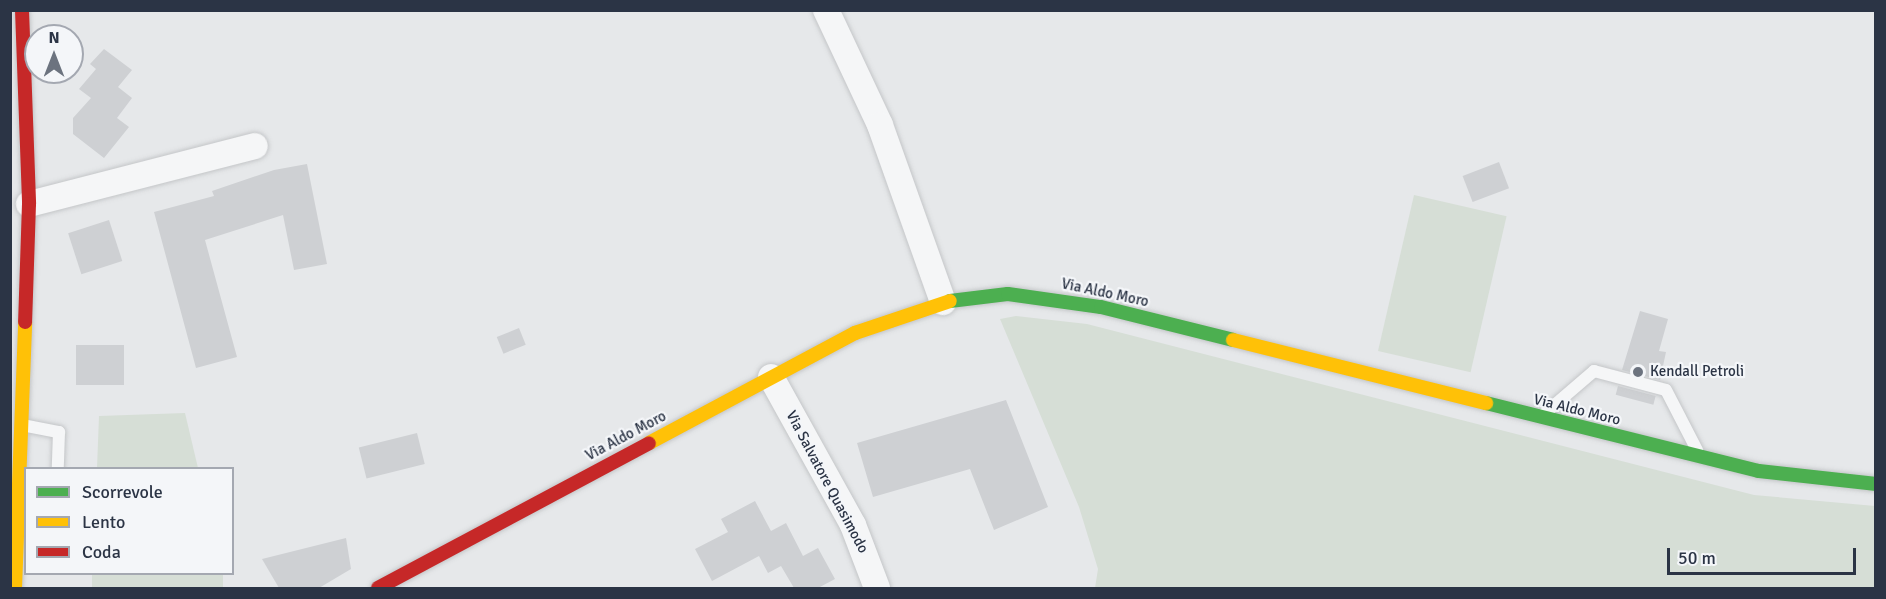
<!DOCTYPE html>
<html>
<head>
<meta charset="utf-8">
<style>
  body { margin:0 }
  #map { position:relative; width:1886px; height:599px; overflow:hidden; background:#e6e8ea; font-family:Signika,sans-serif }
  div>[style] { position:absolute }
  .green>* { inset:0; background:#d6ded6; transform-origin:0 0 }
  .building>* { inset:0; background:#ced0d3; transform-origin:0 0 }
  .roads { filter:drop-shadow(0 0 2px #c4c6c8) drop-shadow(0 0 2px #c4c6c8) }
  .lane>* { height:12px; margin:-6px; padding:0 6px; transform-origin:6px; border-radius:6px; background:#f5f6f7 }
  .street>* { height:26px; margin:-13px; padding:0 13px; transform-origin:13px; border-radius:13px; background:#f5f6f7 }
  .fast>* { height:14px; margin:-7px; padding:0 7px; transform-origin:7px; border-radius:7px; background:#4caf50 }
  .slow>* { height:14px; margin:-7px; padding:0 7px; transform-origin:7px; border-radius:7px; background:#ffc107 }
  .jam>* { height:14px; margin:-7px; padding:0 7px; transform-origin:7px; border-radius:7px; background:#c62828 }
  .dots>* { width:16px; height:16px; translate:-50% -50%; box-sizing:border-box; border:3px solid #f4f6f9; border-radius:50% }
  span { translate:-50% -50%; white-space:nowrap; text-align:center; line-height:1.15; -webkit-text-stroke:4.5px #f4f6f9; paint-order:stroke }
  .street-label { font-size:15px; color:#2b3445 }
  .poi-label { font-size:15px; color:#2b3445 }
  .left { translate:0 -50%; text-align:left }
  .frame { position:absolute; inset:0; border:12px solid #2b3445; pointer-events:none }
  .legend { position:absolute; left:24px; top:467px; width:210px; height:108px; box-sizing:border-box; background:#f4f6f9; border:2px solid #a4a8b1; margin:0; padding:8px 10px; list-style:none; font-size:18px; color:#2b3445 }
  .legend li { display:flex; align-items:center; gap:12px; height:30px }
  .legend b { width:30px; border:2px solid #a4a8b1 }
  .north { position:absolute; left:24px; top:24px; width:60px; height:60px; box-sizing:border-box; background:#f4f6f9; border:2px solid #a4a8b1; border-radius:50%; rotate:0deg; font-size:16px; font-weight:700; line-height:24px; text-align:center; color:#2b3445 }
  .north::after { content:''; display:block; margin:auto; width:21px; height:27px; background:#6c737f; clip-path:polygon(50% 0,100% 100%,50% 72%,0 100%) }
  .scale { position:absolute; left:1667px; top:548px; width:189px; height:27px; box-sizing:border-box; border:3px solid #2b3445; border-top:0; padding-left:8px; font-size:18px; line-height:21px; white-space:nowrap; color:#2b3445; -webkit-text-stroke:4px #f4f6f9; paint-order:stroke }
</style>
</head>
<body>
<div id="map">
  <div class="green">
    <i style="left:1414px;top:195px;width:95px;height:160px;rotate:13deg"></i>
    <i style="clip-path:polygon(1016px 316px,1087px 324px,1754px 495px,1875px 506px,1875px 588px,1095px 588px,1098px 569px,1079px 507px,1000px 319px)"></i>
    <i style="clip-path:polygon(185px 413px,198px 468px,97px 468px,99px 416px)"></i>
    <i style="left:92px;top:574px;width:131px;height:14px"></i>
  </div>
  <div class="building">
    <i style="clip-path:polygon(104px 49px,132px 70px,118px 87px,132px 98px,117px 118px,129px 127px,104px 158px,73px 134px,73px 118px,91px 98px,79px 89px,96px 69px,90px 64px)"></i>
    <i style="left:1499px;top:162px;width:28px;height:39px;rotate:69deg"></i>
    <i style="clip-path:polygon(307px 164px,327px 264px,294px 270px,283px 215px,205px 240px,237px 357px,196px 368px,154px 212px,214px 196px,212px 191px,274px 170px)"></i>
    <i style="left:109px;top:220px;width:43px;height:43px;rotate:72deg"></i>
    <i style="clip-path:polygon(1640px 311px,1668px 319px,1659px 351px,1666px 352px,1660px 380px,1622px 370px)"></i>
    <i style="left:519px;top:328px;width:18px;height:24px;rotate:68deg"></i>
    <i style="left:76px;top:345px;width:48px;height:40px"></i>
    <i style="left:1618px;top:386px;width:39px;height:9px;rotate:15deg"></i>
    <i style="clip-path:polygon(1006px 400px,1048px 507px,994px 530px,970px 469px,873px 497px,857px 443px)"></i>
    <i style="left:417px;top:433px;width:32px;height:60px;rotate:76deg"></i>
    <i style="clip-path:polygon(755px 501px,771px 531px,786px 523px,803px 556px,818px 548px,835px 579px,818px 588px,794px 588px,781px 566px,768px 573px,759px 556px,712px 581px,695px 549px,728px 532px,721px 519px)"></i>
    <i style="clip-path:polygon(346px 538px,351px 569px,319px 588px,279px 588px,262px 559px)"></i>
  </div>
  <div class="roads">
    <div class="lane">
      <i style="left:1544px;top:414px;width:66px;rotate:-40.7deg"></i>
      <i style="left:1594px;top:371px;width:74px;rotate:14.8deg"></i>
      <i style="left:1666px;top:390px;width:68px;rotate:62.7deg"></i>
      <i style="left:22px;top:425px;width:38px;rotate:11deg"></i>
      <i style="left:59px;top:432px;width:36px;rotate:92deg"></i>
    </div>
    <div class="street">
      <i style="left:826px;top:10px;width:127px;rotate:64.8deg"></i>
      <i style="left:880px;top:125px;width:188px;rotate:70.4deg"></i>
      <i style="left:29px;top:204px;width:233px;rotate:-14.4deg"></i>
      <i style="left:771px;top:377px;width:169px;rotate:61deg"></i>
      <i style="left:853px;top:525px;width:67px;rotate:69.1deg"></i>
    </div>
    <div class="fast">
      <i style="left:950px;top:301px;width:58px;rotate:-6.9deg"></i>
      <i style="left:1008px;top:294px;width:94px;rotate:8deg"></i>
      <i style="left:1101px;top:307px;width:136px;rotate:14deg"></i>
      <i style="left:1486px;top:403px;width:281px;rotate:14deg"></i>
      <i style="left:1759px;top:471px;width:118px;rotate:6.3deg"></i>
    </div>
    <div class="slow">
      <i style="left:1233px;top:340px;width:261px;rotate:14deg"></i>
      <i style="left:649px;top:443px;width:234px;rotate:-28.1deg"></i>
      <i style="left:855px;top:333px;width:100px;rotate:-18.6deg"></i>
      <i style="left:15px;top:588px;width:266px;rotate:-87.8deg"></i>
    </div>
    <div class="jam">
      <i style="left:22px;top:10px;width:194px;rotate:87.9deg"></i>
      <i style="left:29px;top:204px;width:118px;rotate:91.9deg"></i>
      <i style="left:378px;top:588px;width:307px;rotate:-28.1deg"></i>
    </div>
  </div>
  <div class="dots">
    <i style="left:1638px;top:372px;background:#6c737f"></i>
  </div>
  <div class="street-label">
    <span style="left:1105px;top:293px;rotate:12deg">Via Aldo Moro</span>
    <span style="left:1577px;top:410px;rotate:14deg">Via Aldo Moro</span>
    <span style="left:626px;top:436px;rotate:-28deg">Via Aldo Moro</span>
    <span style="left:827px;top:482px;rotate:62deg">Via Salvatore Quasimodo</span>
  </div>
  <div class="poi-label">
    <span class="left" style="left:1650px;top:372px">Kendall Petroli</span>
  </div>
  <div class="frame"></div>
  <ul class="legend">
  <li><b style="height:8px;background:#4caf50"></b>Scorrevole</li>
  <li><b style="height:8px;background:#ffc107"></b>Lento</li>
  <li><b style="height:8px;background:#c62828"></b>Coda</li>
  </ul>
  <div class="north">N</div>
  <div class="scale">50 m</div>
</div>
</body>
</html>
